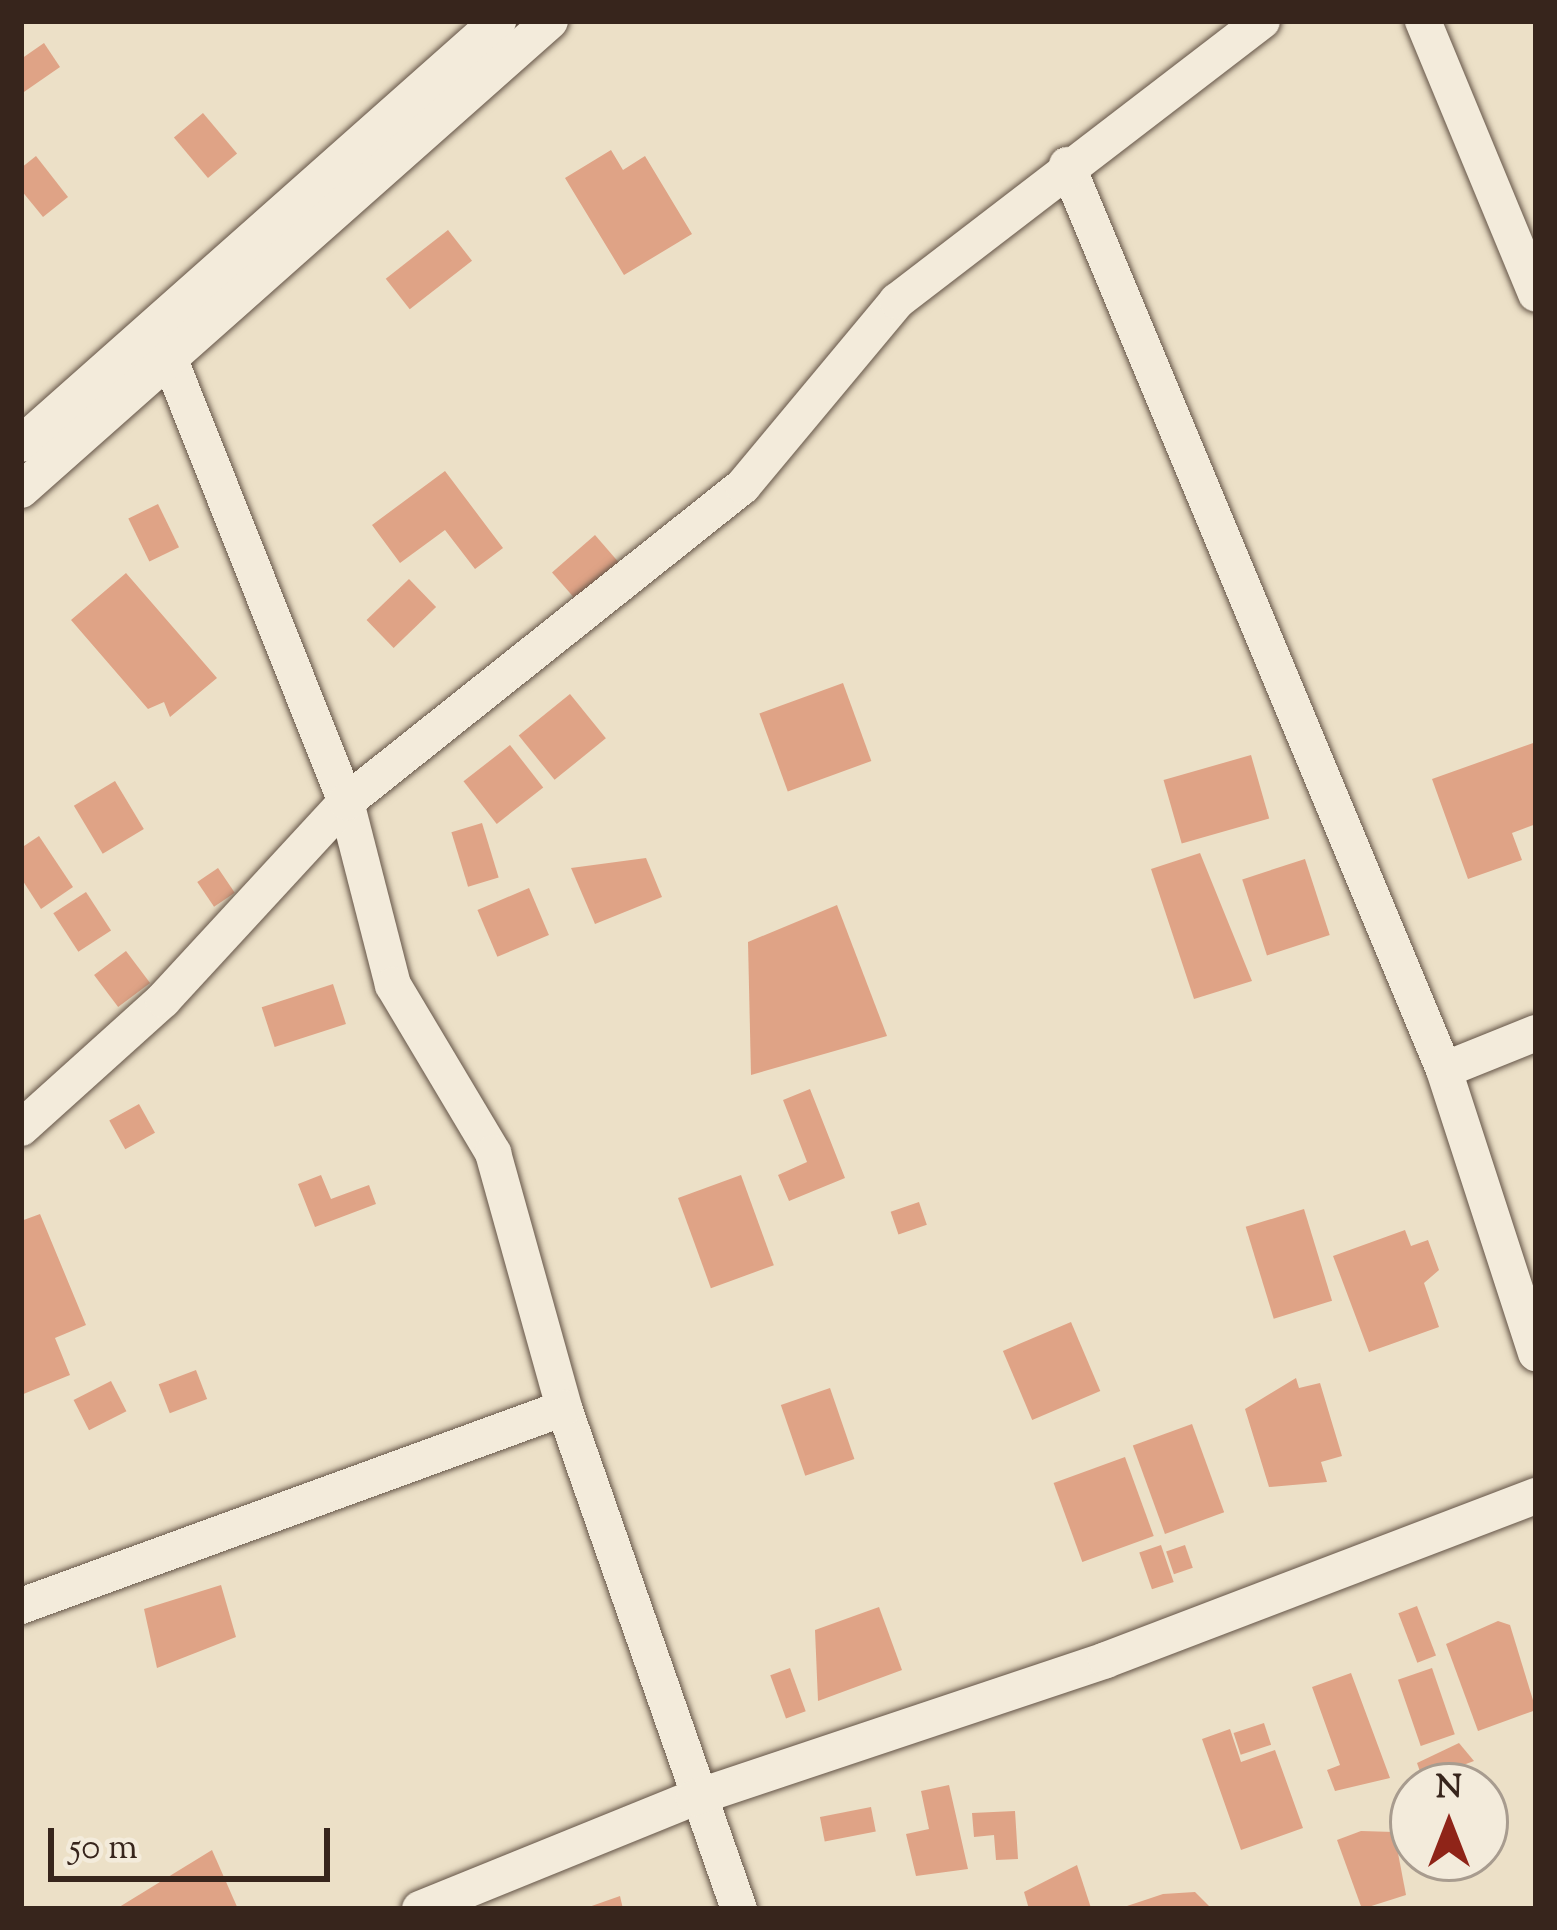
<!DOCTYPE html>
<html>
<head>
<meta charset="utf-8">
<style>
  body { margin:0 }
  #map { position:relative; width:1557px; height:1930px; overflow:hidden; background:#ece0c7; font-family:"Sorts Mill Goudy",serif }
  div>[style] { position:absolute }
  .building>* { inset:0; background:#dfa386; transform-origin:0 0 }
  .roads { filter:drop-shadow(0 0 3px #645447) drop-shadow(0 0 3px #645447) }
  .street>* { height:36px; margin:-18px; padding:0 18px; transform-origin:18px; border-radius:18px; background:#f3ebdb }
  span { translate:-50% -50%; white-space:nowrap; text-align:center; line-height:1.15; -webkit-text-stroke:9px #f3ebdb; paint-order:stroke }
  .frame { position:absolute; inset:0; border:24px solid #37251c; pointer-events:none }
  .north { position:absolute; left:1389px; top:1762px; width:120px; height:120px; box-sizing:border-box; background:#f3ebdb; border:3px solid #a89c8f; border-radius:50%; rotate:0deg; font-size:33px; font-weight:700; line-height:48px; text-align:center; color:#37251c }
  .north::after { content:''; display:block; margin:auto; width:42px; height:54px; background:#8f2418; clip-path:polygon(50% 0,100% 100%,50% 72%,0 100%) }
  .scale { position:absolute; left:48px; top:1828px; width:282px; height:54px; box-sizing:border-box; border:6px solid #37251c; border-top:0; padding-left:15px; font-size:36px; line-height:42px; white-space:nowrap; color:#37251c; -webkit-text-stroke:9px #f3ebdb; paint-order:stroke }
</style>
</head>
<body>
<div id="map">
  <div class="building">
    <i style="clip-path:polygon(44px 43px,60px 67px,21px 94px,21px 59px)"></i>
    <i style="left:203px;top:113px;width:53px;height:38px;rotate:50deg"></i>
    <i style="clip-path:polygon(611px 150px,623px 170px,645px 156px,692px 234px,624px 275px,565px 178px)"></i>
    <i style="clip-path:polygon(36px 156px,68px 197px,43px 217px,21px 190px,21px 168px)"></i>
    <i style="left:448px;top:230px;width:39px;height:79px;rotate:52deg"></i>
    <i style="clip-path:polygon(445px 471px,503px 548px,475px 569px,445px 530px,400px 563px,372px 525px)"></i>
    <i style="left:158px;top:504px;width:48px;height:33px;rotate:64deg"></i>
    <i style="left:595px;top:535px;width:37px;height:57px;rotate:49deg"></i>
    <i style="clip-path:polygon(126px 573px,217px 678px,170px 717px,164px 702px,148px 709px,71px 620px)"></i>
    <i style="left:409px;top:579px;width:39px;height:59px;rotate:46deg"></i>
    <i style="left:843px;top:683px;width:83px;height:89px;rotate:70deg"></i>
    <i style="left:570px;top:694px;width:57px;height:66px;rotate:51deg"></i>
    <i style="clip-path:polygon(1536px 742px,1536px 824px,1512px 833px,1522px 860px,1468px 879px,1432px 779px)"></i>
    <i style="left:510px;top:745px;width:54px;height:59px;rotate:52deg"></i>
    <i style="left:1251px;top:755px;width:66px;height:91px;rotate:74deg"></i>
    <i style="left:115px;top:781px;width:56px;height:48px;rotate:59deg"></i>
    <i style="left:482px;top:823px;width:57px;height:32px;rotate:73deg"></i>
    <i style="clip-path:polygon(39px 836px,73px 887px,41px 909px,21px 878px,21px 848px)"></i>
    <i style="clip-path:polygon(1200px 853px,1252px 981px,1194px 999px,1151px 869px)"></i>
    <i style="clip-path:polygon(646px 858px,662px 897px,595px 924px,571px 868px)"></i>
    <i style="left:1305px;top:859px;width:80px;height:66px;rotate:72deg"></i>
    <i style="left:218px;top:868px;width:30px;height:25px;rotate:56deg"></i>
    <i style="left:529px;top:888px;width:51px;height:56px;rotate:67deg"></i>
    <i style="left:86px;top:892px;width:46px;height:39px;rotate:57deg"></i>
    <i style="clip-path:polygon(837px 905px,887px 1036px,751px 1075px,748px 942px)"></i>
    <i style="left:126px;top:951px;width:40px;height:40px;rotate:53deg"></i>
    <i style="left:333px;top:984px;width:42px;height:75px;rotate:72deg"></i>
    <i style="clip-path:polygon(810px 1089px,845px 1178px,789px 1201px,778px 1175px,807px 1162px,783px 1100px)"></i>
    <i style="left:139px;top:1104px;width:33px;height:34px;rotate:61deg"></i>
    <i style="clip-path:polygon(321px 1175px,331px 1199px,369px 1185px,376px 1204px,315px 1227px,298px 1184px)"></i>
    <i style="left:741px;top:1175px;width:96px;height:67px;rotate:70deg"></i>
    <i style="left:919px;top:1202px;width:24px;height:30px;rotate:71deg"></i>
    <i style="left:1304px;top:1209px;width:96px;height:61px;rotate:73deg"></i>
    <i style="clip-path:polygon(40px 1214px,86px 1325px,55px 1338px,70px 1375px,21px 1395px,21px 1221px)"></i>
    <i style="clip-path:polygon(1405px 1230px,1411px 1246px,1428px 1240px,1439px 1270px,1424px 1283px,1439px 1327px,1369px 1352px,1333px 1256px)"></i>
    <i style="left:1071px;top:1322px;width:75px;height:74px;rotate:67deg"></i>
    <i style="left:196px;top:1370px;width:31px;height:40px;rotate:69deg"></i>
    <i style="clip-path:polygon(1296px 1378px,1299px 1388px,1320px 1383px,1342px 1456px,1321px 1462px,1327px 1482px,1269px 1487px,1245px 1409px)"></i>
    <i style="left:111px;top:1381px;width:34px;height:42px;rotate:63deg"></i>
    <i style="left:830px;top:1388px;width:75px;height:52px;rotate:71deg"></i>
    <i style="left:1192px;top:1424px;width:94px;height:63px;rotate:70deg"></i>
    <i style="left:1125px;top:1457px;width:84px;height:76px;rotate:70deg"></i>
    <i style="left:1161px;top:1545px;width:39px;height:23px;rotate:71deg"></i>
    <i style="left:1185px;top:1545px;width:24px;height:20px;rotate:71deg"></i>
    <i style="clip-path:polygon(221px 1585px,236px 1637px,157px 1668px,144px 1609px)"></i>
    <i style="left:1417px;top:1606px;width:53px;height:20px;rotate:69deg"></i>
    <i style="clip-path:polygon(879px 1607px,902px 1670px,818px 1701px,815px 1630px)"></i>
    <i style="clip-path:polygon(1498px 1621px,1510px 1625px,1536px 1710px,1478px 1731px,1446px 1644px)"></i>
    <i style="left:790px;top:1668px;width:46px;height:21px;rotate:70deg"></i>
    <i style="left:1432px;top:1668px;width:70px;height:36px;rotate:71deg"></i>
    <i style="clip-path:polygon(1351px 1673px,1390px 1778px,1335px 1791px,1327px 1770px,1340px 1765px,1312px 1687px)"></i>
    <i style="left:1264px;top:1723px;width:23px;height:32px;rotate:72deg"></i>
    <i style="clip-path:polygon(1230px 1729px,1241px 1762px,1275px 1750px,1303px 1828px,1241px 1850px,1202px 1739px)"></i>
    <i style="clip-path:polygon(1459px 1743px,1474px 1761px,1423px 1780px,1417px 1763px)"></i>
    <i style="clip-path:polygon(949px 1785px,968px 1869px,916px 1876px,906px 1834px,929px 1829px,921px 1791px)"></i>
    <i style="left:871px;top:1807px;width:25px;height:52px;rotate:79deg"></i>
    <i style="clip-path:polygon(1015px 1811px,1018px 1859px,996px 1860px,994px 1835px,974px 1837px,972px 1813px)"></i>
    <i style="clip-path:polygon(1361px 1831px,1394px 1832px,1406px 1895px,1362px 1909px,1337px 1840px)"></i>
    <i style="clip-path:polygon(212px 1850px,238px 1909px,116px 1909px)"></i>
    <i style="clip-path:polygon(1077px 1865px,1091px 1908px,1029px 1909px,1024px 1892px)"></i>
    <i style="clip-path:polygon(1195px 1892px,1212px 1909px,1118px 1909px,1163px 1894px)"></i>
    <i style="clip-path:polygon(620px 1896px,623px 1909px,586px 1909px,586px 1908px)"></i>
  </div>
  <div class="roads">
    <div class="street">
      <i style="left:1423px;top:21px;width:295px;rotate:67.5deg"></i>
      <i style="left:1067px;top:165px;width:980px;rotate:67.38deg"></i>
      <i style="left:1444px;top:1070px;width:298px;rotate:72deg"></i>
      <i style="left:168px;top:355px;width:481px;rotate:68.3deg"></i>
      <i style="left:346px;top:802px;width:189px;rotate:75.6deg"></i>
      <i style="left:393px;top:985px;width:196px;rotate:59.2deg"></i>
      <i style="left:493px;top:1153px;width:265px;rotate:74.4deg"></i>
      <i style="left:564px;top:1408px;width:531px;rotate:70.75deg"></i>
      <i style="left:21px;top:444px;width:638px;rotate:-41.57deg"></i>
      <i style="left:21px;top:490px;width:707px;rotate:-41.56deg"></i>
      <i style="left:1444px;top:1070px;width:99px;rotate:-21.9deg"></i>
      <i style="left:21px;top:1128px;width:191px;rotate:-42deg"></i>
      <i style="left:163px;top:1000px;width:270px;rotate:-47.3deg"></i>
      <i style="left:346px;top:802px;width:507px;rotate:-38.52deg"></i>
      <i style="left:743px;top:486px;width:241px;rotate:-50.2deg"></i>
      <i style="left:897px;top:301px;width:460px;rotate:-37.5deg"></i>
      <i style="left:21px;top:1606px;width:578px;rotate:-20.03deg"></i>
      <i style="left:420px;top:1909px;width:296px;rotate:-22.1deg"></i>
      <i style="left:694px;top:1798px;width:434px;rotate:-18.5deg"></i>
      <i style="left:1106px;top:1660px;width:460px;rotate:-20.9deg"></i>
    </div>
  </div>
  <div class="frame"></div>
  <div class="north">N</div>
  <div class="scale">50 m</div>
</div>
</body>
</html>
